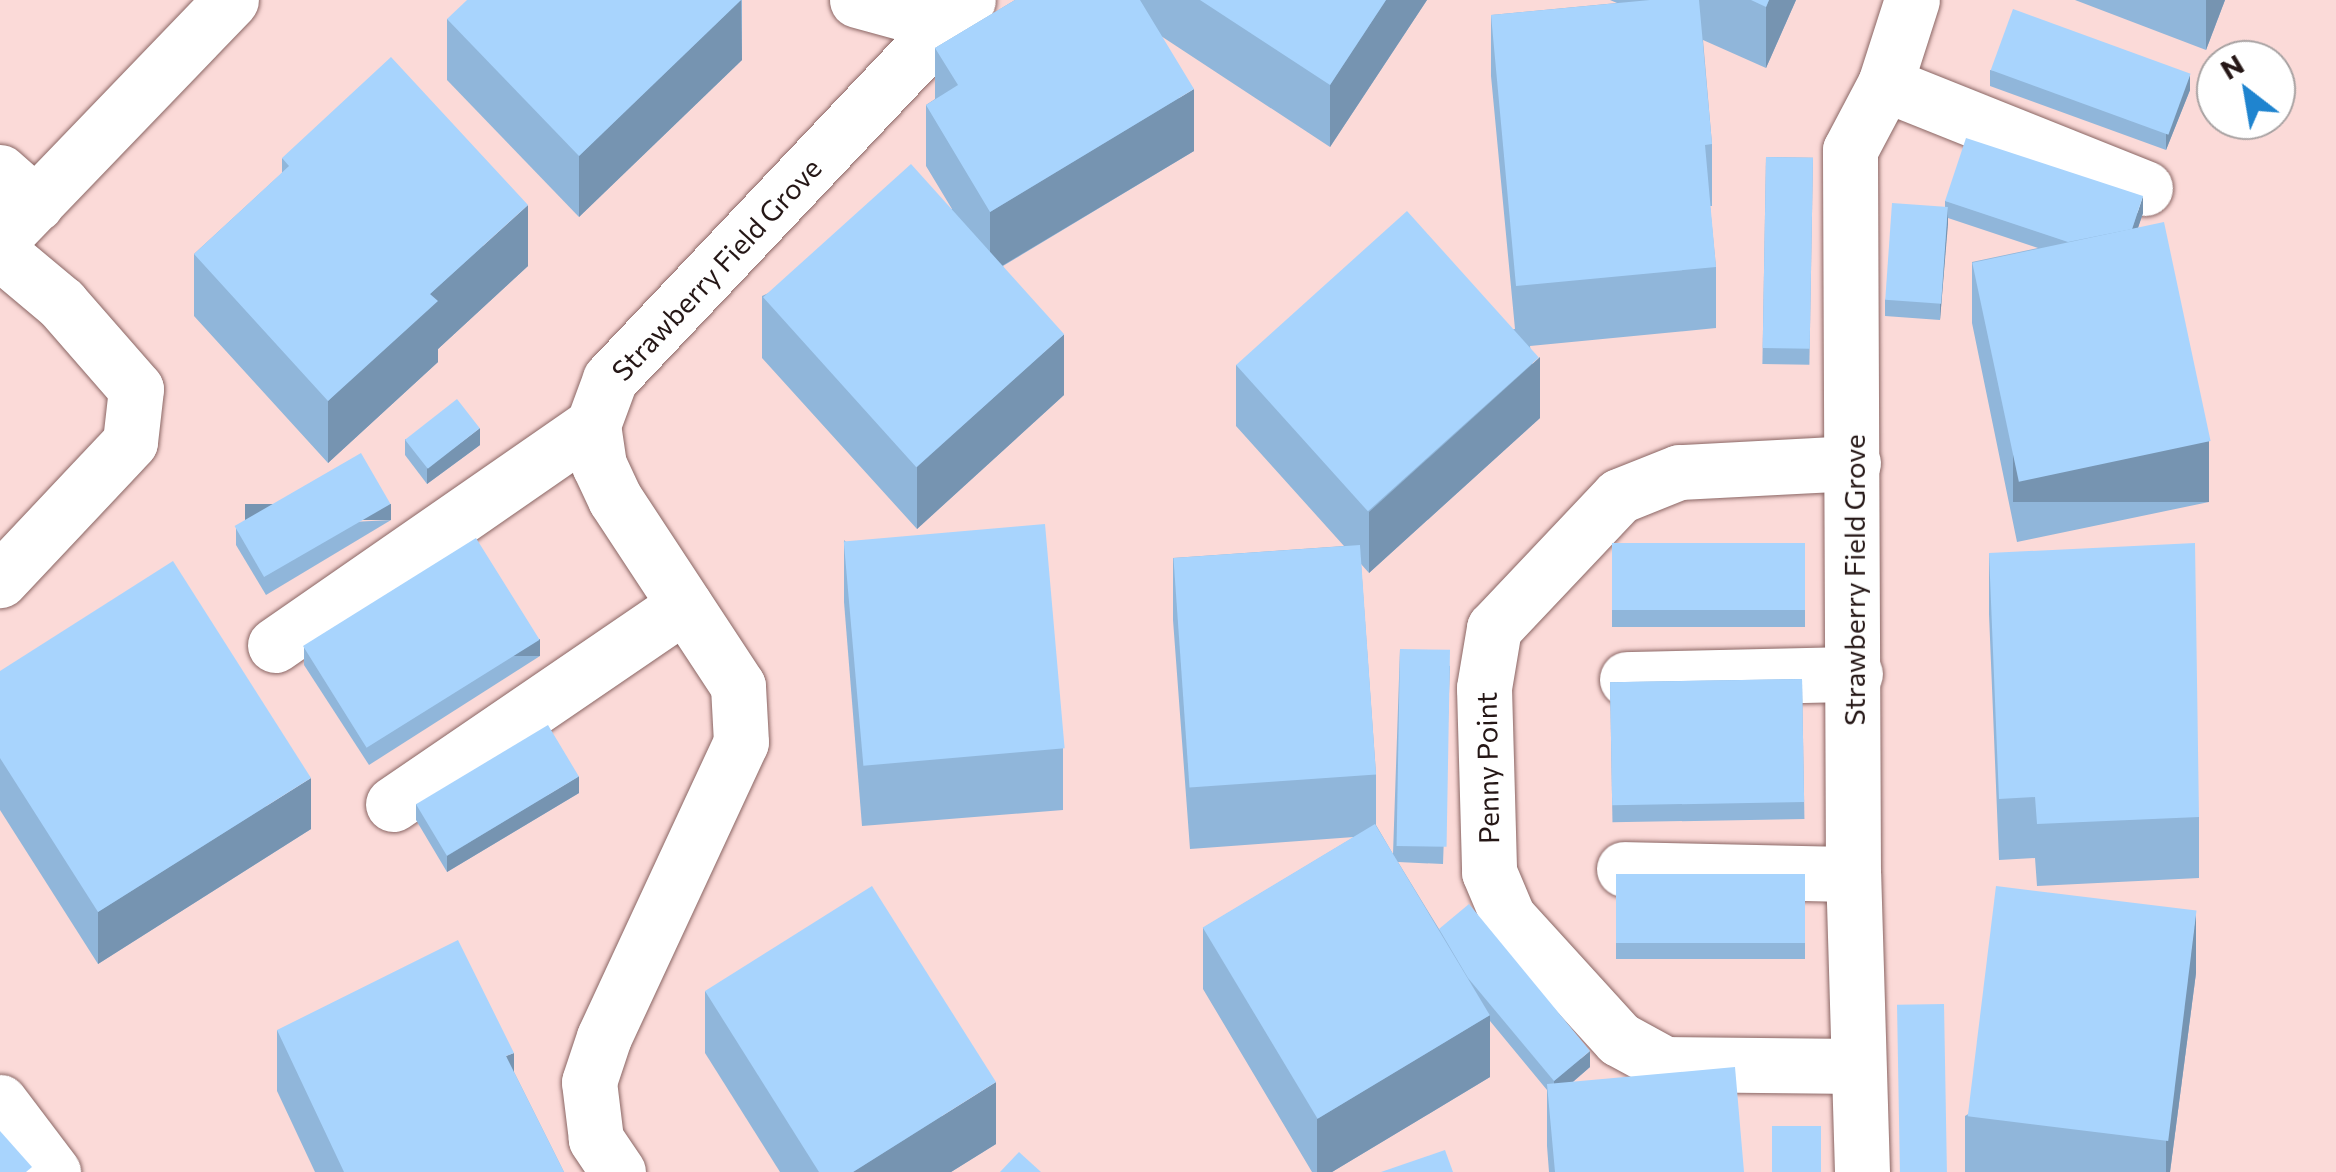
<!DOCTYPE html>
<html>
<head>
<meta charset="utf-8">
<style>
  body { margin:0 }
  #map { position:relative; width:2336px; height:1172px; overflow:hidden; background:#fbdad8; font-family:Commissioner,sans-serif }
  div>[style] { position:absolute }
  .roads { filter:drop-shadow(0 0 2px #8a6664) drop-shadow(0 0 2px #8a6664) }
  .minor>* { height:55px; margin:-27.5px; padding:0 27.5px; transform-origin:27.5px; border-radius:27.5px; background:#fff }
  .major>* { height:55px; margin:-27.5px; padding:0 27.5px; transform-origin:27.5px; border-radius:27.5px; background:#fff }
  .wall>* { inset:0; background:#90b6da; transform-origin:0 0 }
  .shaded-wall>* { inset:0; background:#7694b1; transform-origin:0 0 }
  .building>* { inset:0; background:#a8d4fd; transform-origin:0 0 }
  span { translate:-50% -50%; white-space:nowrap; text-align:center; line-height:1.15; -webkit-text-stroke:8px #fff; paint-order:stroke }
  .street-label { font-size:28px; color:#251716 }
  .north { position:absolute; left:2196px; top:40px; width:100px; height:100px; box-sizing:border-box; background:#fff; border:2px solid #a8a2a2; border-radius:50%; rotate:329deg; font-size:28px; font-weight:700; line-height:40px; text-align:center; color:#251716 }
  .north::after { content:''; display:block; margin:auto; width:35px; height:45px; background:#1f84cf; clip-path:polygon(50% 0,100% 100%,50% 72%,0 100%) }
</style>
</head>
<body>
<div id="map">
  <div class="roads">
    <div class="minor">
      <i style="left:857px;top:0;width:91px;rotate:15.3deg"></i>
      <i style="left:945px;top:24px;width:26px;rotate:-111deg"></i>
      <i style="left:1885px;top:84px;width:280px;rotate:21.8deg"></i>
      <i style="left:0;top:172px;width:48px;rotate:41.6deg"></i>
      <i style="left:0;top:252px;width:80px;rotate:39.9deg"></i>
      <i style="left:61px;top:303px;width:114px;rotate:48.9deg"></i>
      <i style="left:136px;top:389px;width:53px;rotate:96.5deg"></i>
      <i style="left:130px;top:442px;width:190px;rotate:133.3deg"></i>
      <i style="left:1853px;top:463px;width:174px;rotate:177deg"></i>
      <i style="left:1679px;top:472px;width:65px;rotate:158.2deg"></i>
      <i style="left:1619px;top:496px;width:182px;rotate:133.4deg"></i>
      <i style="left:1494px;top:628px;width:61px;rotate:99.5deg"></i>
      <i style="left:1484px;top:688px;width:184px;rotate:88.4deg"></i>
      <i style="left:1489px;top:872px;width:49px;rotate:67.1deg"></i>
      <i style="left:1508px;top:917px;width:165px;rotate:47.7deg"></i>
      <i style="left:1619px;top:1039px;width:52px;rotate:28.5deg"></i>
      <i style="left:1665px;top:1064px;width:191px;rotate:0.6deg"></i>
      <i style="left:275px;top:645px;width:387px;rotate:-34.7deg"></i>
      <i style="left:1627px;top:679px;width:228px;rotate:-1.3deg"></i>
      <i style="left:393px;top:804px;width:353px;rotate:-34.3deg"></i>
      <i style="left:1624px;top:869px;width:229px;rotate:1.3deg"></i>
      <i style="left:0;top:1102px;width:88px;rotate:52.9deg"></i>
      <i style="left:618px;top:1172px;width:40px;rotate:-124deg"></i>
      <i style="left:596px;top:1139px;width:57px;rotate:-97deg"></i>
      <i style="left:589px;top:1082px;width:47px;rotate:-71.6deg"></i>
      <i style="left:604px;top:1037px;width:325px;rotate:-65.1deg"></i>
      <i style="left:741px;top:742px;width:56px;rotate:-93.1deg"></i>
      <i style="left:738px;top:686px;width:224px;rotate:-123.3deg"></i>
      <i style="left:615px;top:499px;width:38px;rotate:-115deg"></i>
      <i style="left:599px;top:465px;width:40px;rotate:-98.5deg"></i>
      <i style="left:593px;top:425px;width:49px;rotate:-69.7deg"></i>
      <i style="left:610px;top:379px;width:521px;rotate:-46.63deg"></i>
      <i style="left:1862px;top:1172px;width:298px;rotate:-91.7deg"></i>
      <i style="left:1853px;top:874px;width:724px;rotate:-90.24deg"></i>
      <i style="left:1850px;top:150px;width:75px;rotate:-62.1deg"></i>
      <i style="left:1885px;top:84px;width:88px;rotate:-72.2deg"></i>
    </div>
    <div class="major">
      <i style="left:0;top:240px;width:333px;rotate:-46.1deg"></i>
    </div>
  </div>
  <div class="wall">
    <i style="clip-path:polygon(742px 0,742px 60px,579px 217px,447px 80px,447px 19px)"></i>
    <i style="clip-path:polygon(1015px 0,1427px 0,1330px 147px,1161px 36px,1194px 151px,1003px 266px,1064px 395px,917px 529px,762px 358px,762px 296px,952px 209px,926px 166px,926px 105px,935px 99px,935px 48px)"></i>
    <i style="clip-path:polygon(1610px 0,1796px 0,1766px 68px,1703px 40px,1712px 144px,1712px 206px,1710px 206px,1716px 267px,1716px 328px,1530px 346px,1540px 418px,1369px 573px,1361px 564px,1376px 774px,1376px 825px,1393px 854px,1400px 649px,1450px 666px,1443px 864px,1398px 862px,1439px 929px,1590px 1067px,1573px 1082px,1744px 1172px,1549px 1172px,1547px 1146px,1547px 1090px,1490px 1021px,1490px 1077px,1332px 1172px,1312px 1172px,1203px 989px,1203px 928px,1354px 837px,1190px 849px,1173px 620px,1173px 558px,1344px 546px,1236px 426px,1236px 365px,1515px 329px,1491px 76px,1491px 15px,1617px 3px)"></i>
    <i style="clip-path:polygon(2075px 0,2225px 0,2206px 50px)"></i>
    <i style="clip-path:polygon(1990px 70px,2190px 90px,2166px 150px,1990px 86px)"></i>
    <i style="left:1766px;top:157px;width:47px;height:207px;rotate:1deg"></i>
    <i style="clip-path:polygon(282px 158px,528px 266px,438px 349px,438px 362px,328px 463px,194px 316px,194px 254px,282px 173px)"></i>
    <i style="clip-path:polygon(1945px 201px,2143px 213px,2138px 227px,2209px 502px,2017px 542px,1972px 323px,1972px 262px,2038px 248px,1948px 218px,1940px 320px,1885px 316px,1885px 300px,1945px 207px)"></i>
    <i style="clip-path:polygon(405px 439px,480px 445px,427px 484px,405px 455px)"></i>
    <i style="clip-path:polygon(391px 520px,266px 595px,236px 545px,236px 528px)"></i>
    <i style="clip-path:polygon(844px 540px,1063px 748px,1063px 810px,862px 826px,844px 602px)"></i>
    <i style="left:1612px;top:543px;width:193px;height:84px"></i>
    <i style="clip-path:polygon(1989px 553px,2199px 817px,2199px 878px,2037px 886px,2035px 858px,1999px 860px,1989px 614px)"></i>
    <i style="clip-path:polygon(304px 648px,540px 656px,369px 765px,304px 665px)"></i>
    <i style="clip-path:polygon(0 671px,311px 829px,98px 964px,0 810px)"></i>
    <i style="left:1802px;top:679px;width:140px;height:192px;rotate:89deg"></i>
    <i style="clip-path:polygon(579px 793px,447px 872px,416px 820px,416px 804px)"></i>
    <i style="left:1805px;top:874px;width:85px;height:189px;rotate:90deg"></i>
    <i style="clip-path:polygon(2196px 973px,2170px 1172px,1965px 1172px,1965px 1116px)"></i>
    <i style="clip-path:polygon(705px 991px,996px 1144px,951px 1172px,780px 1172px,705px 1053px)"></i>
    <i style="clip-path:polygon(277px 1030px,514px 1072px,564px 1172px,315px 1172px,277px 1091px)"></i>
  </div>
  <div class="shaded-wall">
    <i style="clip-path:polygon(741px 0,742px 60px,579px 217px,579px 156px)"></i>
    <i style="clip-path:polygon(1386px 0,1427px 0,1330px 147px,1330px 85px)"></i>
    <i style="clip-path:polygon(1769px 0,1796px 0,1766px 68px,1766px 7px)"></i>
    <i style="clip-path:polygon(2206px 0,2225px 0,2206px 50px)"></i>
    <i style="clip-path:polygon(2190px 74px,2190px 90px,2166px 150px,2166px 134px)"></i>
    <i style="clip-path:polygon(1194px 89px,1194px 151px,990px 273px,990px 212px)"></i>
    <i style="clip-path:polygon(2143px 196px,2143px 213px,2122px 276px,2122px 260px)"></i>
    <i style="clip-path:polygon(528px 205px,528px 266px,438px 349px,438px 362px,328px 463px,328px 401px,430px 294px)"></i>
    <i style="clip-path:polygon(1948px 207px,1948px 224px,1940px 320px,1940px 303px)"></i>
    <i style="clip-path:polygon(1064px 334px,1064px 395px,917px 529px,917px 467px)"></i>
    <i style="clip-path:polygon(1540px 357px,1540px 418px,1369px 573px,1369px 512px)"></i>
    <i style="clip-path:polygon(480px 428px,480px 445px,427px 484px,427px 468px)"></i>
    <i style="left:2209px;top:441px;width:61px;height:196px;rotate:90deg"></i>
    <i style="left:391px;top:504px;width:16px;height:146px;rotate:90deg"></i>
    <i style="left:540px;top:639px;width:17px;height:203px;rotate:90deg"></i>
    <i style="clip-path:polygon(579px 776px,579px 793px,447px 872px,447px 856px)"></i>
    <i style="clip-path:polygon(311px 778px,311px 829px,98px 964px,98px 912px)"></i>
    <i style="clip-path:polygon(2196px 911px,2196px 973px,2170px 1172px,2166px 1172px,2166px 1141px)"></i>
    <i style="clip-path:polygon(1490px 1015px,1490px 1077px,1332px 1172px,1317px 1172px,1317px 1119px)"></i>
    <i style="clip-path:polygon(1590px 1051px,1590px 1067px,1554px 1098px,1554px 1081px)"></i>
    <i style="clip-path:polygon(514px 1053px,514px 1114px,506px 1056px)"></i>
    <i style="clip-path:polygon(996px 1082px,996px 1144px,951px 1172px,853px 1172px)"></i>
  </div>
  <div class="building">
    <i style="clip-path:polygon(467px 0,741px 0,579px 156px,447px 19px)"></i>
    <i style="clip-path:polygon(1015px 0,1140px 0,1194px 89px,990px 212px,926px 105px,958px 85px,935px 48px)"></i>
    <i style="clip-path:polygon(1200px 0,1386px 0,1330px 85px)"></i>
    <i style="clip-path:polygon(1650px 0,1699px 0,1712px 144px,1705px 145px,1716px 267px,1516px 286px,1491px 15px)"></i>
    <i style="clip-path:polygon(1751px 0,1769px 0,1766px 7px)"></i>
    <i style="left:2013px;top:9px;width:189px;height:65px;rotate:20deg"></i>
    <i style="clip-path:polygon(391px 57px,528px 205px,430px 294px,438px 301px,328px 401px,194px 254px,289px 166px,282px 158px)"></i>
    <i style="clip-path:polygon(1966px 138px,2143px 196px,2132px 229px,2068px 242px,1945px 201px)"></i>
    <i style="left:1766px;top:157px;width:47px;height:191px;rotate:1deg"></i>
    <i style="left:911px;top:164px;width:229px;height:199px;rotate:48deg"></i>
    <i style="left:1892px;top:203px;width:56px;height:97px;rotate:4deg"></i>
    <i style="left:1407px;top:211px;width:197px;height:230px;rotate:48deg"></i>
    <i style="left:2164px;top:222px;width:224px;height:196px;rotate:78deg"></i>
    <i style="left:457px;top:399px;width:37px;height:66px;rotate:52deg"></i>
    <i style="left:361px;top:453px;width:59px;height:146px;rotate:60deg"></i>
    <i style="left:1045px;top:524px;width:225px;height:202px;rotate:85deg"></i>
    <i style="left:476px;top:538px;width:120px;height:204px;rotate:58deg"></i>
    <i style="left:1612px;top:543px;width:193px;height:67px"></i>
    <i style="clip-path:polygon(2195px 543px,2199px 817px,2037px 824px,2035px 797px,1999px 799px,1989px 553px)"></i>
    <i style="left:1360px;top:545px;width:230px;height:187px;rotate:86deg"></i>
    <i style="clip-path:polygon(173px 561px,311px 778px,98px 912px,0 758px,0 671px)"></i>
    <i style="left:1400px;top:649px;width:50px;height:197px;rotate:1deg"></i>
    <i style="left:1802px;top:679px;width:123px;height:192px;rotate:89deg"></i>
    <i style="left:548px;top:725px;width:60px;height:154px;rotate:59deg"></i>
    <i style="left:1375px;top:824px;width:223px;height:201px;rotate:59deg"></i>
    <i style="left:1805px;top:874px;width:69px;height:189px;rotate:90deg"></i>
    <i style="clip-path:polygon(872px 886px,996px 1082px,853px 1172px,819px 1172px,705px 991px)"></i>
    <i style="left:1996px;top:886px;width:202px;height:232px;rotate:7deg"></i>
    <i style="clip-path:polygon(1469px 904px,1590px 1051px,1554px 1081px,1468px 978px,1439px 929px)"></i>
    <i style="clip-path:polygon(458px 940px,514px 1053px,506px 1056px,564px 1172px,344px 1172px,277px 1030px)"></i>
    <i style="left:1944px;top:1004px;width:168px;height:47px;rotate:89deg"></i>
    <i style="clip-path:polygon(1735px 1067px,1744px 1172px,1555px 1172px,1547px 1084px)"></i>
    <i style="left:1821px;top:1126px;width:46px;height:49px;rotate:90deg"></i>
    <i style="clip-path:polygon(0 1131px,32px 1167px,26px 1172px,0 1172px)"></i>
    <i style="clip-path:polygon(1445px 1150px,1453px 1172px,1381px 1172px)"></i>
    <i style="clip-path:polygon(1019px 1152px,1041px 1172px,1000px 1172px)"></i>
  </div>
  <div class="street-label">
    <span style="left:716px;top:269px;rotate:-47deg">Strawberry Field Grove</span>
    <span style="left:1854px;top:580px;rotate:-90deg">Strawberry Field Grove</span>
    <span style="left:1487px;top:768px;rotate:-91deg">Penny Point</span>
  </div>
  <div class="north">N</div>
</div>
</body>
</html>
